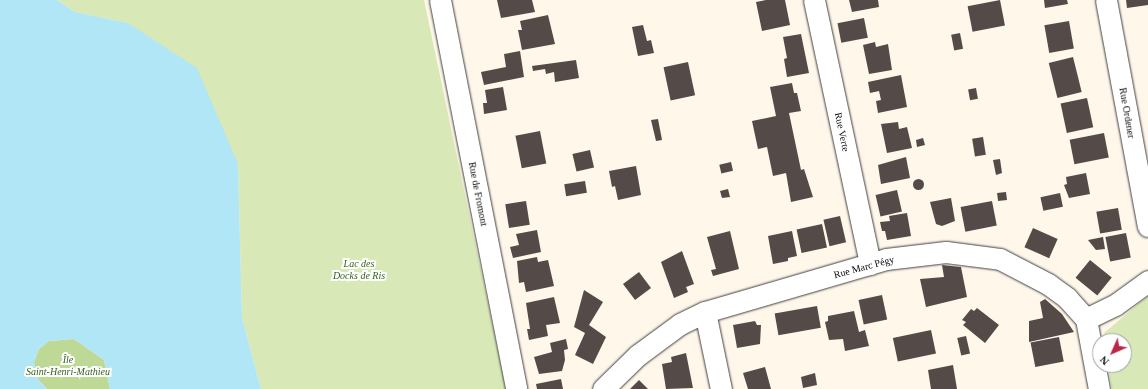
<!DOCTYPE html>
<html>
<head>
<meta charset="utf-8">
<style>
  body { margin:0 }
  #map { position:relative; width:1148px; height:389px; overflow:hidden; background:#fff7ea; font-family:Georgia,serif }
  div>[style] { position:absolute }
  .green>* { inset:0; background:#d8e8b6 }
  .forest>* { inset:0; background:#bed895 }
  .water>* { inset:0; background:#b0e6f5 }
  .building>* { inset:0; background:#544b48; transform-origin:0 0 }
  .round { border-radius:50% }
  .roads { filter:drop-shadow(0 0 1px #3f3f3f) drop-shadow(0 0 1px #3f3f3f) }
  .street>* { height:21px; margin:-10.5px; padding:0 10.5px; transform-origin:10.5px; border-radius:10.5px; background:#fff }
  span { translate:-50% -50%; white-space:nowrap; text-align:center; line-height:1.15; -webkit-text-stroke:4px #fff; paint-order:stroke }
  .street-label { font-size:10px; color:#0c0c0c }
  .park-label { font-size:10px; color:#37611e; font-style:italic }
  .north { position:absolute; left:1092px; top:333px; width:40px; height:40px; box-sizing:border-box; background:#fff; border:1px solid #9e9e9e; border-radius:50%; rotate:225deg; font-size:11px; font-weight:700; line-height:16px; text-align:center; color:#0c0c0c }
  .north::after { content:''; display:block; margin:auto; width:14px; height:18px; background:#b82746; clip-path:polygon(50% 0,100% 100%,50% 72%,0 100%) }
</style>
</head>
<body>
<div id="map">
  <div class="green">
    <i style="clip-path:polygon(57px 0,424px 0,506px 389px,261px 389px,242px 318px,238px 164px,128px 23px,75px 12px)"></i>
    <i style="clip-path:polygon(1148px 296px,1148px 389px,1112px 389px,1108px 365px,1124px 365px,1124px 341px,1105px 341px,1104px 333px)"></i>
  </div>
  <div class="forest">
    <i style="clip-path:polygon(74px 339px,104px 360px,110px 389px,47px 389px,36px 377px,34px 362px,39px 349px,49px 341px)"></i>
  </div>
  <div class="water">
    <i style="clip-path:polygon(0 0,57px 0,75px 12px,128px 23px,197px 68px,238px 164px,242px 318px,261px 389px,110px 389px,104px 360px,74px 339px,49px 341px,39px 349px,34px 362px,36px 377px,47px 389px,0 389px)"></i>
  </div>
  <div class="building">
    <i style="clip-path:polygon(497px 0,532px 0,535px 12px,501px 18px)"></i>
    <i style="clip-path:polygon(766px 0,785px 0,790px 25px,762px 31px,756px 2px)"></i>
    <i style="clip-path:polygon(849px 0,878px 0,879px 7px,852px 12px)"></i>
    <i style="left:1000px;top:0;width:26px;height:33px;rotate:79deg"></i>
    <i style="clip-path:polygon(1044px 0,1067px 0,1068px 4px,1045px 8px)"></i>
    <i style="clip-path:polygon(1126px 0,1148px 0,1148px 5px,1127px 8px)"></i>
    <i style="clip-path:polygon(548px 15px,555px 44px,522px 50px,518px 30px,522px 30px,520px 21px)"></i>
    <i style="left:864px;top:18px;width:20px;height:27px;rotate:79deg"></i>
    <i style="left:1069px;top:21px;width:28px;height:25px;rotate:80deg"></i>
    <i style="clip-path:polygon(643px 25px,647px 41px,651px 40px,654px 53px,638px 56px,632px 27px)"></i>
    <i style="left:960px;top:33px;width:16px;height:9px;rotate:79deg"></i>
    <i style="clip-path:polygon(801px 34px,809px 73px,787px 77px,784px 59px,787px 58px,783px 37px)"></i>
    <i style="clip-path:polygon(875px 42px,876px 47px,888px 44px,892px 70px,869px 74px,863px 45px)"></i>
    <i style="clip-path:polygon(520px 51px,524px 77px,484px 85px,481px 72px,506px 67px,504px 54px)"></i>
    <i style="left:1073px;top:57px;width:36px;height:25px;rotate:76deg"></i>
    <i style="clip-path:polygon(576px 60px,579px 78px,555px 82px,554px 72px,546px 74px,545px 69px,533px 71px,532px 66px)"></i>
    <i style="left:688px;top:62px;width:34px;height:25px;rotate:78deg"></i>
    <i style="clip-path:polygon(901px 75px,907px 107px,878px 113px,876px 101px,881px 100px,879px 91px,870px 93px,868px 82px)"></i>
    <i style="clip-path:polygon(792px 83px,794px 93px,797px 93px,801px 111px,789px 113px,801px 170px,804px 169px,813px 197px,791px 202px,786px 173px,773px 176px,767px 147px,758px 149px,752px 121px,776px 116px,770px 87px)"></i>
    <i style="clip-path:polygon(503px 87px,507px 110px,484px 114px,483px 103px,487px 103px,485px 90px)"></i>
    <i style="left:976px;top:88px;width:11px;height:8px;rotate:80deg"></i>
    <i style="left:1087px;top:98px;width:30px;height:27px;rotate:78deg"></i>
    <i style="clip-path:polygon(658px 119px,662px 140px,656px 141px,651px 120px)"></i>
    <i style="clip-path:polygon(898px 122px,899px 129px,907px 127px,912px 148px,887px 153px,881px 124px)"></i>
    <i style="left:540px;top:131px;width:33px;height:25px;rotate:79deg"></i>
    <i style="left:1104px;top:133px;width:25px;height:35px;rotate:79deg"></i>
    <i style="left:983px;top:137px;width:18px;height:11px;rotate:81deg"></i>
    <i style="clip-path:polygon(923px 138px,925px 145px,917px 147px,916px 140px)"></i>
    <i style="left:590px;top:150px;width:18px;height:18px;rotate:77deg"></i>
    <i style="clip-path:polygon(906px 157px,910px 178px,881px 184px,878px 165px)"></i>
    <i style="clip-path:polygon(1000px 159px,1002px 173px,996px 175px,993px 160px)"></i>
    <i style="left:731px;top:162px;width:9px;height:12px;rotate:77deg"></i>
    <i style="clip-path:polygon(636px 166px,641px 195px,618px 200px,615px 186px,612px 187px,609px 171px)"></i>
    <i style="clip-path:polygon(1086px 173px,1090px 194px,1069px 198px,1064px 185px,1067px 184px,1066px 177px)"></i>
    <i class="round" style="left:912.5px;top:178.5px;width:11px;height:11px"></i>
    <i style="left:585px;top:181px;width:12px;height:21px;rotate:81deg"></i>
    <i style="clip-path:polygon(728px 189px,730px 197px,722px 198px,720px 191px)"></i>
    <i style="left:897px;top:190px;width:22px;height:22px;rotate:77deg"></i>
    <i style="left:1006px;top:192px;width:8px;height:9px;rotate:83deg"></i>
    <i style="left:1060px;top:193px;width:14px;height:20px;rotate:78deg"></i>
    <i style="clip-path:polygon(951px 198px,955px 221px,942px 226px,936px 224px,930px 202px)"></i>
    <i style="left:526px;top:201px;width:24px;height:21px;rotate:81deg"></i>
    <i style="left:992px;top:201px;width:25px;height:32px;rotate:79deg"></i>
    <i style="left:1118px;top:208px;width:22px;height:22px;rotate:80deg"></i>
    <i style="clip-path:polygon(907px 213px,911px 236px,887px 240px,885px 231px,882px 231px,880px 222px,890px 221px,889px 216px)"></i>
    <i style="left:840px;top:216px;width:27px;height:17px;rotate:77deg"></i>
    <i style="left:822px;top:224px;width:24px;height:26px;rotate:78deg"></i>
    <i style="left:1033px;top:228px;width:27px;height:21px;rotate:24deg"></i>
    <i style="clip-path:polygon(537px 230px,541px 252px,513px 258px,510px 247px,519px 245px,516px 234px)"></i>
    <i style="clip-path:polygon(730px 231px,739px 269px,713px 276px,711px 270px,716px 269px,707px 237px)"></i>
    <i style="clip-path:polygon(792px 231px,797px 256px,788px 258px,788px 261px,773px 264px,768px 236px)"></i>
    <i style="left:1126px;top:233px;width:25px;height:21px;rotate:79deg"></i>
    <i style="clip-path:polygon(1103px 237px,1105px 249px,1096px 250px,1088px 240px)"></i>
    <i style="clip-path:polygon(682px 251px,694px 284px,686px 287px,688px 292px,674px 298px,661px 262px)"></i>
    <i style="clip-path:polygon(537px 257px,538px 262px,548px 260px,554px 286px,526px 292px,524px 282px,519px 283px,517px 261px)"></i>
    <i style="left:1090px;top:260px;width:28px;height:23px;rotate:39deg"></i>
    <i style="clip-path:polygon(942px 265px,961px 267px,967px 297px,926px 307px,920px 279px,944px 277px)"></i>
    <i style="left:639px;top:272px;width:20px;height:20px;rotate:53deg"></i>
    <i style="clip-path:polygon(584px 290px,603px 302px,589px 325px,606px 337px,593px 364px,575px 355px,585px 333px,574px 327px)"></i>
    <i style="left:882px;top:295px;width:25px;height:24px;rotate:78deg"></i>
    <i style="clip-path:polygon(554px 297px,560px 323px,546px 325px,548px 336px,529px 340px,527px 329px,530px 329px,526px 303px)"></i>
    <i style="clip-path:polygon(1045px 299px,1062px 314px,1074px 332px,1029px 342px,1029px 321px,1043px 318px,1040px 302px)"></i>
    <i style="left:817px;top:306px;width:22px;height:43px;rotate:80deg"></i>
    <i style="clip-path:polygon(977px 308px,999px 325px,985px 343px,963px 325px,966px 322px,962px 320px,971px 309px,974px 311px)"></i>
    <i style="clip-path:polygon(854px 311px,859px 332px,865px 330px,869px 346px,845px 351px,843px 339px,829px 340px,825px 322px,828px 321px,828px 316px)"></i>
    <i style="clip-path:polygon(755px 321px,757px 325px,761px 325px,760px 344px,737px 348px,733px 325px)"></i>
    <i style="left:931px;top:330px;width:24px;height:39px;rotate:78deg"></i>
    <i style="left:966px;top:336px;width:18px;height:9px;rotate:77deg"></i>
    <i style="left:1059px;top:337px;width:25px;height:29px;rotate:79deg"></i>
    <i style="clip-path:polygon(566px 339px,568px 349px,564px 350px,565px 360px,562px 371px,539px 374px,534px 357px,552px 352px,550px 343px)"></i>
    <i style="clip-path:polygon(686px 353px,693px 388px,666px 389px,662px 364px,672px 362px,671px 357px)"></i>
    <i style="clip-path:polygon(953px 365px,957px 389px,931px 389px,928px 370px)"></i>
    <i style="clip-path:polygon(765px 367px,771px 389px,748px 389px,743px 373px)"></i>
    <i style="clip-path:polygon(815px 373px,817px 385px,803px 388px,801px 377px)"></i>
    <i style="clip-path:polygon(561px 379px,563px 389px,537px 389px,536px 384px)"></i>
    <i style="clip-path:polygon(639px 380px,648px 389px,630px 389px)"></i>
  </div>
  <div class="roads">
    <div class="street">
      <i style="left:440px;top:0;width:396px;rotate:78.9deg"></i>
      <i style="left:814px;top:0;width:270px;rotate:78deg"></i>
      <i style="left:1106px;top:0;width:230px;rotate:79.5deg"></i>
      <i style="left:705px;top:312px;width:79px;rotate:78.3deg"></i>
      <i style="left:1086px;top:319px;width:32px;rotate:-26deg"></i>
      <i style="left:1115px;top:305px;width:41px;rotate:-36deg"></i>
      <i style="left:1086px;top:319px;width:71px;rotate:79.5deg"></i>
      <i style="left:603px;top:389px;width:49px;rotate:-44.2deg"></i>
      <i style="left:638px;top:355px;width:52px;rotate:-36.4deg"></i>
      <i style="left:680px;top:324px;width:28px;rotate:-26deg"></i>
      <i style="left:705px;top:312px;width:189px;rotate:-16.3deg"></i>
      <i style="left:886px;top:259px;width:60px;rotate:-6.7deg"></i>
      <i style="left:946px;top:252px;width:54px;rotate:7.4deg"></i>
      <i style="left:1000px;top:259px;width:54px;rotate:27.5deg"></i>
      <i style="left:1048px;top:284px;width:24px;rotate:36deg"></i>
      <i style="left:1067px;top:298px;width:28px;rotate:48deg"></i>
    </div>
  </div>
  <div class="street-label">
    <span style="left:1127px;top:113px;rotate:80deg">Rue Ordener</span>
    <span style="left:842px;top:132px;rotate:78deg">Rue Verte</span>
    <span style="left:478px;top:194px;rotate:79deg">Rue de Fromont</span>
    <span style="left:864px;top:267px;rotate:-15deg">Rue Marc Pégy</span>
  </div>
  <div class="park-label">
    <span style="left:359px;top:269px">Lac des<br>Docks de Ris</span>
    <span style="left:68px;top:365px">Île<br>Saint-Henri-Mathieu</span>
  </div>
  <div class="north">N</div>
</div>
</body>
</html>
